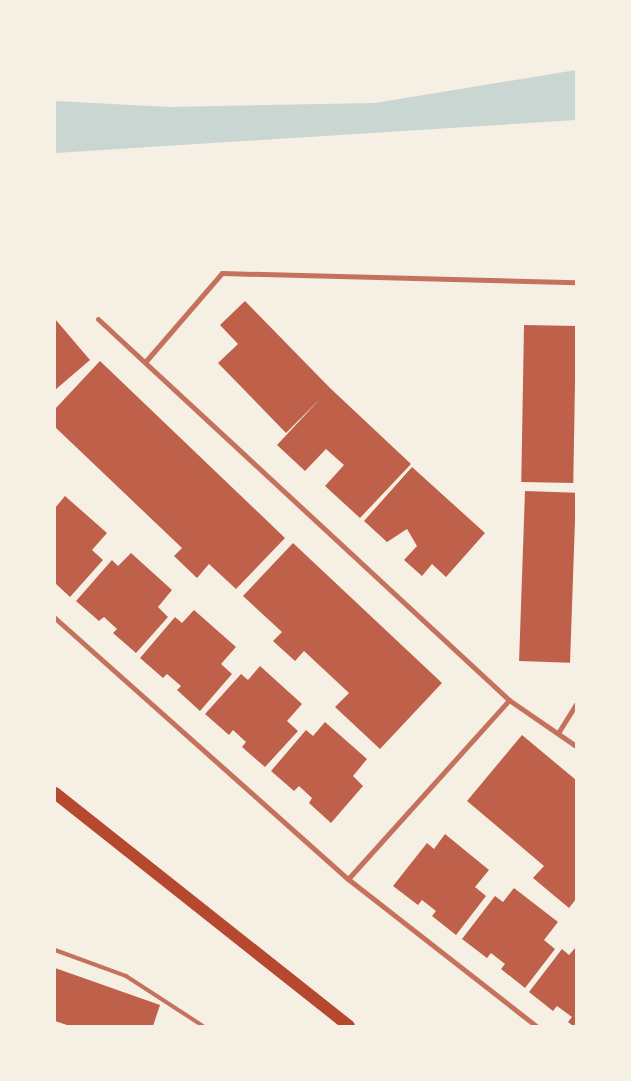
<!DOCTYPE html>
<html>
<head>
<meta charset="utf-8">
<style>
  body { margin:0 }
  #map { position:relative; width:631px; height:1081px; overflow:hidden; background:#f6efe4; font-family:"Alegreya Sans",sans-serif }
  div>[style] { position:absolute }
  .water>* { inset:0; background:#c9d6d2 }
  .building>* { inset:0; background:#bf614a; transform-origin:0 0 }
  .service>* { height:4px; margin:-2px; padding:0 2px; transform-origin:2px; border-radius:2px; background:#c5725c }
  .minor>* { height:5px; margin:-2.5px; padding:0 2.5px; transform-origin:2.5px; border-radius:2.5px; background:#c5725c }
  .primary>* { height:12px; margin:-6px; padding:0 6px; transform-origin:6px; border-radius:6px; background:#b5482f }
  span { translate:-50% -50%; white-space:nowrap; text-align:center; line-height:1.15; -webkit-text-stroke:4px #f6efe4; paint-order:stroke }
  .frame { position:absolute; inset:0; border:56px solid #f6efe4; pointer-events:none }
</style>
</head>
<body>
<div id="map">
  <div class="water">
    <i style="clip-path:polygon(576px 70px,576px 120px,55px 153px,55px 101px,170px 107px,375px 103px)"></i>
  </div>
  <div class="building">
    <i style="clip-path:polygon(245px 301px,330px 388px,411px 464px,360px 518px,325px 486px,344px 465px,326px 449px,305px 471px,277px 445px,320px 399px,286px 433px,218px 363px,238px 344px,220px 325px)"></i>
    <i style="clip-path:polygon(55px 319px,90px 360px,55px 390px)"></i>
    <i style="left:524px;top:325px;width:52px;height:157px;rotate:1deg"></i>
    <i style="clip-path:polygon(100px 361px,285px 538px,236px 589px,209px 564px,197px 578px,174px 556px,182px 548px,55px 427px,55px 409px)"></i>
    <i style="clip-path:polygon(412px 467px,485px 533px,446px 577px,432px 564px,422px 576px,404px 560px,417px 546px,407px 529px,387px 542px,364px 521px)"></i>
    <i style="left:525px;top:491px;width:51px;height:170px;rotate:2deg"></i>
    <i style="clip-path:polygon(65px 496px,107px 533px,92px 550px,103px 560px,70px 597px,55px 583px,55px 508px)"></i>
    <i style="clip-path:polygon(293px 543px,442px 683px,380px 749px,335px 707px,349px 693px,304px 651px,295px 661px,273px 641px,282px 632px,243px 596px)"></i>
    <i style="clip-path:polygon(131px 553px,172px 590px,158px 607px,168px 617px,136px 653px,113px 633px,117px 629px,104px 617px,99px 621px,76px 601px,112px 560px,118px 566px)"></i>
    <i style="clip-path:polygon(194px 610px,236px 647px,221px 664px,232px 674px,200px 711px,177px 690px,181px 686px,167px 674px,163px 678px,140px 658px,175px 617px,182px 623px)"></i>
    <i style="clip-path:polygon(260px 666px,302px 704px,287px 721px,298px 731px,265px 767px,242px 747px,246px 742px,233px 730px,229px 735px,205px 714px,241px 674px,248px 680px)"></i>
    <i style="clip-path:polygon(325px 722px,367px 759px,353px 776px,363px 786px,331px 823px,309px 803px,312px 798px,299px 786px,294px 791px,271px 771px,306px 730px,313px 736px)"></i>
    <i style="clip-path:polygon(522px 735px,576px 780px,576px 899px,569px 908px,533px 878px,544px 866px,467px 801px)"></i>
    <i style="clip-path:polygon(445px 834px,489px 870px,475px 887px,486px 896px,456px 935px,432px 916px,436px 911px,422px 900px,418px 905px,393px 886px,427px 843px,434px 849px)"></i>
    <i style="clip-path:polygon(514px 888px,558px 922px,544px 940px,555px 949px,525px 988px,501px 969px,505px 964px,491px 953px,487px 958px,462px 939px,495px 896px,503px 902px)"></i>
    <i style="clip-path:polygon(576px 947px,576px 1026px,573px 1026px,568px 1022px,572px 1017px,557px 1006px,553px 1011px,529px 992px,562px 949px,569px 955px)"></i>
    <i style="clip-path:polygon(55px 968px,160px 1005px,153px 1026px,70px 1026px,55px 1021px)"></i>
  </div>
  <div class="service">
    <i style="left:55px;top:950px;width:76px;rotate:20.1deg"></i>
    <i style="left:126px;top:976px;width:92px;rotate:33deg"></i>
  </div>
  <div class="minor">
    <i style="left:98px;top:319px;width:560px;rotate:42.83deg"></i>
    <i style="left:509px;top:700px;width:81px;rotate:34.5deg"></i>
    <i style="left:146px;top:361px;width:116px;rotate:-49.2deg"></i>
    <i style="left:222px;top:273px;width:354px;rotate:1.5deg"></i>
    <i style="left:55px;top:618px;width:392px;rotate:41.7deg"></i>
    <i style="left:348px;top:879px;width:239px;rotate:38deg"></i>
    <i style="left:558px;top:733px;width:34px;rotate:-58deg"></i>
    <i style="left:348px;top:879px;width:241px;rotate:-48deg"></i>
  </div>
  <div class="primary">
    <i style="left:55px;top:793px;width:375px;rotate:38.4deg"></i>
  </div>
  <div class="frame"></div>
</div>
</body>
</html>
